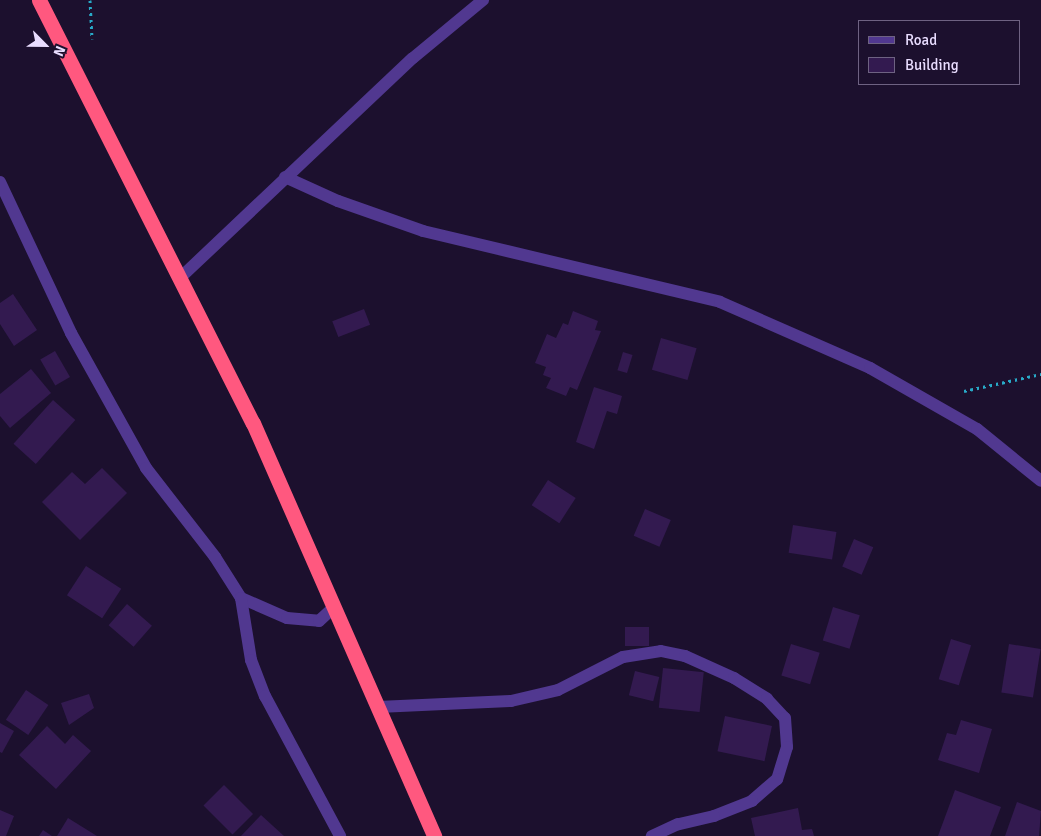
<!DOCTYPE html>
<html>
<head>
<meta charset="utf-8">
<style>
  body { margin:0 }
  #map { position:relative; width:1041px; height:836px; overflow:hidden; background:#1c102e; font-family:Signika,sans-serif }
  div>[style] { position:absolute }
  .building>* { inset:0; background:#331a50; transform-origin:0 0 }
  .path>* { height:3px; margin-top:-1.5px; transform-origin:0; background:repeating-linear-gradient(90deg,#28aac8 0 2.5px,transparent 0 6.5px) }
  .minor>* { height:12px; margin:-6px; padding:0 6px; transform-origin:6px; border-radius:6px; background:#513890 }
  .highway>* { height:15px; margin:-7.5px; padding:0 7.5px; transform-origin:7.5px; border-radius:7.5px; background:#ff587f }
  span { translate:-50% -50%; white-space:nowrap; text-align:center; line-height:1.15; -webkit-text-stroke:4px #1c102e; paint-order:stroke }
  .legend { position:absolute; left:858px; top:20px; width:162px; height:65px; box-sizing:border-box; background:#1c102e; border:1px solid #6e6282; margin:0; padding:6px 9px; list-style:none; font-size:15px; color:#e9ddff }
  .legend li { display:flex; align-items:center; gap:10px; height:25px }
  .legend b { width:25px; border:1px solid #6e6282 }
  .north { position:absolute; left:20px; top:20px; width:50px; height:50px; -webkit-text-stroke:4px #1c102e; paint-order:stroke; rotate:113deg; font-size:14px; font-weight:700; line-height:20px; text-align:center; color:#e9ddff }
  .north::after { content:''; display:block; margin:auto; width:18px; height:22px; background:#e9ddff; clip-path:polygon(50% 0,100% 100%,50% 72%,0 100%) }
</style>
</head>
<body>
<div id="map">
  <div class="building">
    <i style="clip-path:polygon(13px 294px,37px 330px,14px 346px,0 324px,0 303px)"></i>
    <i style="left:364px;top:309px;width:17px;height:34px;rotate:69deg"></i>
    <i style="clip-path:polygon(573px 311px,598px 321px,595px 330px,601px 331px,577px 390px,570px 387px,566px 396px,546px 388px,551px 378px,543px 375px,546px 367px,535px 363px,547px 334px,556px 338px,563px 323px,568px 325px)"></i>
    <i style="left:661px;top:338px;width:37px;height:33px;rotate:16deg"></i>
    <i style="left:55px;top:351px;width:30px;height:17px;rotate:60deg"></i>
    <i style="left:623px;top:352px;width:10px;height:19px;rotate:17deg"></i>
    <i style="clip-path:polygon(31px 369px,51px 393px,10px 428px,0 416px,0 394px)"></i>
    <i style="clip-path:polygon(594px 387px,622px 396px,617px 414px,607px 411px,594px 449px,576px 442px)"></i>
    <i style="left:53px;top:400px;width:30px;height:59px;rotate:42deg"></i>
    <i style="clip-path:polygon(102px 468px,127px 493px,80px 540px,42px 502px,72px 472px,85px 484px)"></i>
    <i style="left:548px;top:480px;width:33px;height:30px;rotate:33deg"></i>
    <i style="left:645px;top:509px;width:28px;height:29px;rotate:23deg"></i>
    <i style="left:793px;top:525px;width:44px;height:28px;rotate:9deg"></i>
    <i style="left:854px;top:539px;width:21px;height:30px;rotate:23deg"></i>
    <i style="left:86px;top:566px;width:42px;height:35px;rotate:33deg"></i>
    <i style="left:127px;top:604px;width:33px;height:28px;rotate:41deg"></i>
    <i style="left:833px;top:607px;width:28px;height:35px;rotate:17deg"></i>
    <i style="left:649px;top:627px;width:19px;height:24px;rotate:90deg"></i>
    <i style="left:951px;top:639px;width:21px;height:42px;rotate:17deg"></i>
    <i style="left:791px;top:644px;width:30px;height:33px;rotate:17deg"></i>
    <i style="left:1009px;top:644px;width:32px;height:49px;rotate:9deg"></i>
    <i style="left:663px;top:668px;width:41px;height:40px;rotate:6deg"></i>
    <i style="left:635px;top:671px;width:25px;height:25px;rotate:14deg"></i>
    <i style="left:26px;top:690px;width:27px;height:36px;rotate:34deg"></i>
    <i style="clip-path:polygon(89px 694px,94px 708px,69px 725px,61px 703px)"></i>
    <i style="left:725px;top:716px;width:48px;height:36px;rotate:12deg"></i>
    <i style="clip-path:polygon(961px 720px,992px 729px,979px 773px,938px 760px,947px 733px,956px 735px)"></i>
    <i style="clip-path:polygon(0 723px,14px 731px,2px 753px,0 752px)"></i>
    <i style="clip-path:polygon(47px 726px,65px 744px,73px 735px,91px 751px,56px 789px,19px 755px)"></i>
    <i style="left:224px;top:785px;width:41px;height:29px;rotate:45deg"></i>
    <i style="clip-path:polygon(955px 790px,1001px 807px,990px 836px,938px 836px)"></i>
    <i style="clip-path:polygon(1017px 802px,1041px 811px,1039px 836px,1005px 836px)"></i>
    <i style="clip-path:polygon(798px 808px,802px 830px,812px 829px,814px 836px,755px 836px,751px 818px)"></i>
    <i style="clip-path:polygon(0 810px,14px 816px,6px 836px,0 836px)"></i>
    <i style="clip-path:polygon(261px 815px,284px 836px,241px 836px)"></i>
    <i style="clip-path:polygon(68px 818px,97px 836px,57px 836px)"></i>
    <i style="clip-path:polygon(43px 830px,52px 836px,39px 836px)"></i>
  </div>
  <div class="path">
    <i style="left:90px;top:0;width:39px;rotate:87deg"></i>
    <i style="left:964px;top:391px;width:79px;rotate:-12.4deg"></i>
  </div>
  <div class="minor">
    <i style="left:285px;top:177px;width:58px;rotate:24.4deg"></i>
    <i style="left:338px;top:201px;width:90px;rotate:19.4deg"></i>
    <i style="left:423px;top:231px;width:305px;rotate:13.4deg"></i>
    <i style="left:720px;top:302px;width:164px;rotate:23.7deg"></i>
    <i style="left:870px;top:368px;width:123px;rotate:29.7deg"></i>
    <i style="left:977px;top:429px;width:82px;rotate:39.1deg"></i>
    <i style="left:0;top:182px;width:167px;rotate:64.8deg"></i>
    <i style="left:71px;top:333px;width:154px;rotate:60.9deg"></i>
    <i style="left:146px;top:468px;width:113px;rotate:52.2deg"></i>
    <i style="left:215px;top:557px;width:49px;rotate:57.6deg"></i>
    <i style="left:241px;top:598px;width:50px;rotate:23.5deg"></i>
    <i style="left:287px;top:618px;width:32px;rotate:5deg"></i>
    <i style="left:319px;top:621px;width:19px;rotate:-43deg"></i>
    <i style="left:180px;top:278px;width:320px;rotate:-43.4deg"></i>
    <i style="left:413px;top:58px;width:91px;rotate:-39.6deg"></i>
    <i style="left:241px;top:598px;width:63px;rotate:80.8deg"></i>
    <i style="left:251px;top:660px;width:39px;rotate:69deg"></i>
    <i style="left:265px;top:696px;width:159px;rotate:61.8deg"></i>
    <i style="left:378px;top:707px;width:133px;rotate:-2.6deg"></i>
    <i style="left:511px;top:701px;width:48px;rotate:-13.2deg"></i>
    <i style="left:558px;top:690px;width:73px;rotate:-26.9deg"></i>
    <i style="left:623px;top:657px;width:38px;rotate:-9deg"></i>
    <i style="left:661px;top:651px;width:25px;rotate:12deg"></i>
    <i style="left:685px;top:656px;width:54px;rotate:24.2deg"></i>
    <i style="left:734px;top:678px;width:39px;rotate:32deg"></i>
    <i style="left:767px;top:699px;width:26px;rotate:47deg"></i>
    <i style="left:785px;top:718px;width:29px;rotate:86deg"></i>
    <i style="left:787px;top:747px;width:34px;rotate:107deg"></i>
    <i style="left:777px;top:779px;width:33px;rotate:139deg"></i>
    <i style="left:752px;top:801px;width:41px;rotate:158.5deg"></i>
    <i style="left:714px;top:816px;width:37px;rotate:167deg"></i>
    <i style="left:678px;top:824px;width:29px;rotate:155deg"></i>
  </div>
  <div class="highway">
    <i style="left:39px;top:0;width:474px;rotate:63.2deg"></i>
    <i style="left:253px;top:423px;width:451px;rotate:66.3deg"></i>
  </div>
  <ul class="legend">
  <li><b style="height:6px;background:#513890"></b>Road</li>
  <li><b style="height:14px;background:#331a50"></b>Building</li>
  </ul>
  <div class="north">N</div>
</div>
</body>
</html>
